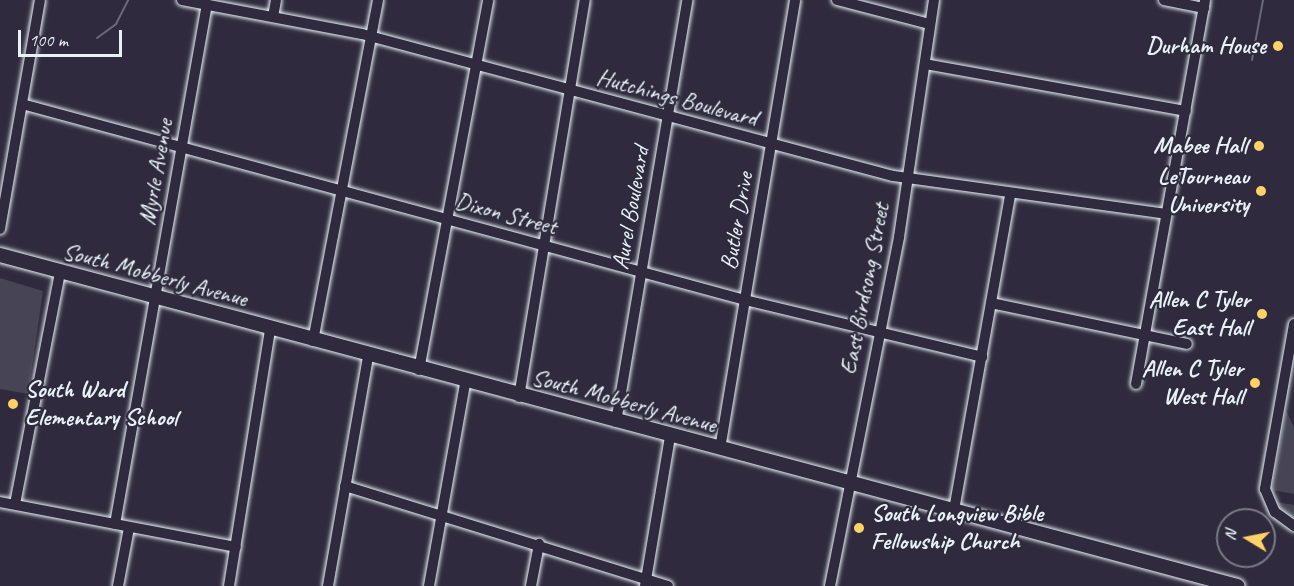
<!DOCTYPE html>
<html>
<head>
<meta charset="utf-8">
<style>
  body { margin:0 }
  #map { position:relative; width:1294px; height:586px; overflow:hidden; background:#2f2a3d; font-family:Caveat,sans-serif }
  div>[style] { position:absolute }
  .green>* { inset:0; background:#464455 }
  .stream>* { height:2px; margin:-1px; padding:0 1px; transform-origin:1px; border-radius:1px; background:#696978 }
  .roads { filter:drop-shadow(0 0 2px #e8f1f8) drop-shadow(0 0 2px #e8f1f8) }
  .minor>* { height:10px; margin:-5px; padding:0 5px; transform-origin:5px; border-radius:5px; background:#2f2a3d }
  .major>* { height:14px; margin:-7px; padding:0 7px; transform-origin:7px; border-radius:7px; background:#2f2a3d }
  .dots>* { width:16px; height:16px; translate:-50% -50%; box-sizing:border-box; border:3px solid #2f2a3d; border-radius:50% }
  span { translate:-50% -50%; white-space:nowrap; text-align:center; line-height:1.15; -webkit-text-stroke:4.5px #2f2a3d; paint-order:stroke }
  .poi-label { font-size:24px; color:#e8f1f8; font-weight:700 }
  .right { translate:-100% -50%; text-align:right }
  .left { translate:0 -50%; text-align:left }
  .street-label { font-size:24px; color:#e8f1f8 }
  .north { position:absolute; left:1216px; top:508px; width:60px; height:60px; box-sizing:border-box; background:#2f2a3d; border:2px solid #797a88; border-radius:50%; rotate:280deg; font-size:16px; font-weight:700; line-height:24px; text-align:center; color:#e8f1f8 }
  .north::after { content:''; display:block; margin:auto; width:21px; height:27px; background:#ffd166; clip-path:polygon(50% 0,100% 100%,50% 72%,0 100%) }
  .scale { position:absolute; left:18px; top:30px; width:104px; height:27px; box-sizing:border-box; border:3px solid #e8f1f8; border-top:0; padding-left:8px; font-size:18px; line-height:21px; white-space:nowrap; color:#e8f1f8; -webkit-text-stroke:4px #2f2a3d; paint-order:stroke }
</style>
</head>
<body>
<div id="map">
  <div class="green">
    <i style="clip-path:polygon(0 278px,43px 291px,28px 394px,0 389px)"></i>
    <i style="clip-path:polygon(1286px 411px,1294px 427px,1294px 494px,1272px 490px)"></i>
    <i style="clip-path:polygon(1276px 502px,1294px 505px,1294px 519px,1284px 512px)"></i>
  </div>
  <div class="stream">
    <i style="left:97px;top:38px;width:24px;rotate:-36deg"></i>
    <i style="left:116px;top:24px;width:27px;rotate:-63deg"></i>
    <i style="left:1252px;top:60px;width:61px;rotate:-79.6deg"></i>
  </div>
  <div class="roads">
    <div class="minor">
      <i style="left:182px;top:0;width:183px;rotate:10.7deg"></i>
      <i style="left:362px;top:34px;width:550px;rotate:14.97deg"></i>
      <i style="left:893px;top:176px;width:276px;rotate:7.9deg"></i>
      <i style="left:837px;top:0;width:96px;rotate:14.5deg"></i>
      <i style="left:1164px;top:0;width:41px;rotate:11.3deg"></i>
      <i style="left:273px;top:17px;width:17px;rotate:-80deg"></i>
      <i style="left:925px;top:64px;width:265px;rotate:10.2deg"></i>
      <i style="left:22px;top:104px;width:749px;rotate:15.17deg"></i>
      <i style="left:745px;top:300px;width:244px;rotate:13.5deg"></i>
      <i style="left:0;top:229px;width:232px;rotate:-80.1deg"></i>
      <i style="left:991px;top:303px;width:200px;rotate:11.8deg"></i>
      <i style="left:1294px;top:324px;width:168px;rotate:100deg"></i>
      <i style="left:1265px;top:489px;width:25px;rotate:67deg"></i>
      <i style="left:1275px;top:512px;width:24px;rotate:36deg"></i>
      <i style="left:313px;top:341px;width:347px;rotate:-79.2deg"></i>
      <i style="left:419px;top:370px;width:376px;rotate:-79.4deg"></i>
      <i style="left:1136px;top:384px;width:390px;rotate:-79.8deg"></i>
      <i style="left:519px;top:397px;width:402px;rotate:-80.6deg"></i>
      <i style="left:616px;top:422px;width:428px;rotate:-80.4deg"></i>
      <i style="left:720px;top:449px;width:455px;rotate:-80.5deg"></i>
      <i style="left:345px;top:486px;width:338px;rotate:17.2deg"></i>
      <i style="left:0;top:502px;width:240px;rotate:10.8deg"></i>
      <i style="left:15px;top:504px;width:236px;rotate:-79deg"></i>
      <i style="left:954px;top:510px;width:320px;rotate:-79.9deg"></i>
      <i style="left:115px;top:524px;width:528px;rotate:-79.97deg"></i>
      <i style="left:118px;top:586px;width:59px;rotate:-79.3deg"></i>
      <i style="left:229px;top:586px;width:259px;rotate:-80.9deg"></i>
      <i style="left:328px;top:586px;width:233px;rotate:-80.1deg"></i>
      <i style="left:429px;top:586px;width:206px;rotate:-79.9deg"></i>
      <i style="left:531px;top:586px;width:43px;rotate:-79.2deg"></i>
      <i style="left:645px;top:586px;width:152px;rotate:-80.5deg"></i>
      <i style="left:830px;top:586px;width:356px;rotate:-78.8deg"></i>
      <i style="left:899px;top:237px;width:240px;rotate:-81.6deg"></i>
    </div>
    <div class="major">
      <i style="left:0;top:255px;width:1281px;rotate:14.98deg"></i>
    </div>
  </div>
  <div class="dots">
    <i style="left:1278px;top:46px;background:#ffd166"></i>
    <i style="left:1259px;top:146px;background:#ffd166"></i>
    <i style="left:1261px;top:191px;background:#ffd166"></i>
    <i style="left:1262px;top:314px;background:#ffd166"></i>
    <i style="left:1255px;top:383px;background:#ffd166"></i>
    <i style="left:13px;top:404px;background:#ffd166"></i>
    <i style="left:859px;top:528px;background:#ffd166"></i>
  </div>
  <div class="poi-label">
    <span class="right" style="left:1266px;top:46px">Durham House</span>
    <span class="right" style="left:1247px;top:146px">Mabee Hall</span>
    <span class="right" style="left:1249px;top:191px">LeTourneau<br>University</span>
    <span class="right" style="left:1250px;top:314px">Allen C Tyler<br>East Hall</span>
    <span class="right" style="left:1243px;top:383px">Allen C Tyler<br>West Hall</span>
    <span class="left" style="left:25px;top:404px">South Ward<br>Elementary School</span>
    <span class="left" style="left:871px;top:528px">South Longview Bible<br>Fellowship Church</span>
  </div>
  <div class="street-label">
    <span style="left:677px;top:98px;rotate:15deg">Hutchings Boulevard</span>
    <span style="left:156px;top:172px;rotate:-80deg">Myrle Avenue</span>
    <span style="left:631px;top:208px;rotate:-80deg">Aurel Boulevard</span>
    <span style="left:506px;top:214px;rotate:15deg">Dixon Street</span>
    <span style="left:737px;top:221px;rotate:-80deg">Butler Drive</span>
    <span style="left:155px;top:275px;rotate:15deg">South Mobberly Avenue</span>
    <span style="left:865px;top:289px;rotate:-79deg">East Birdsong Street</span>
    <span style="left:624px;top:401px;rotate:15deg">South Mobberly Avenue</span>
  </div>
  <div class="north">N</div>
  <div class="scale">100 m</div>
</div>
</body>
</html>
